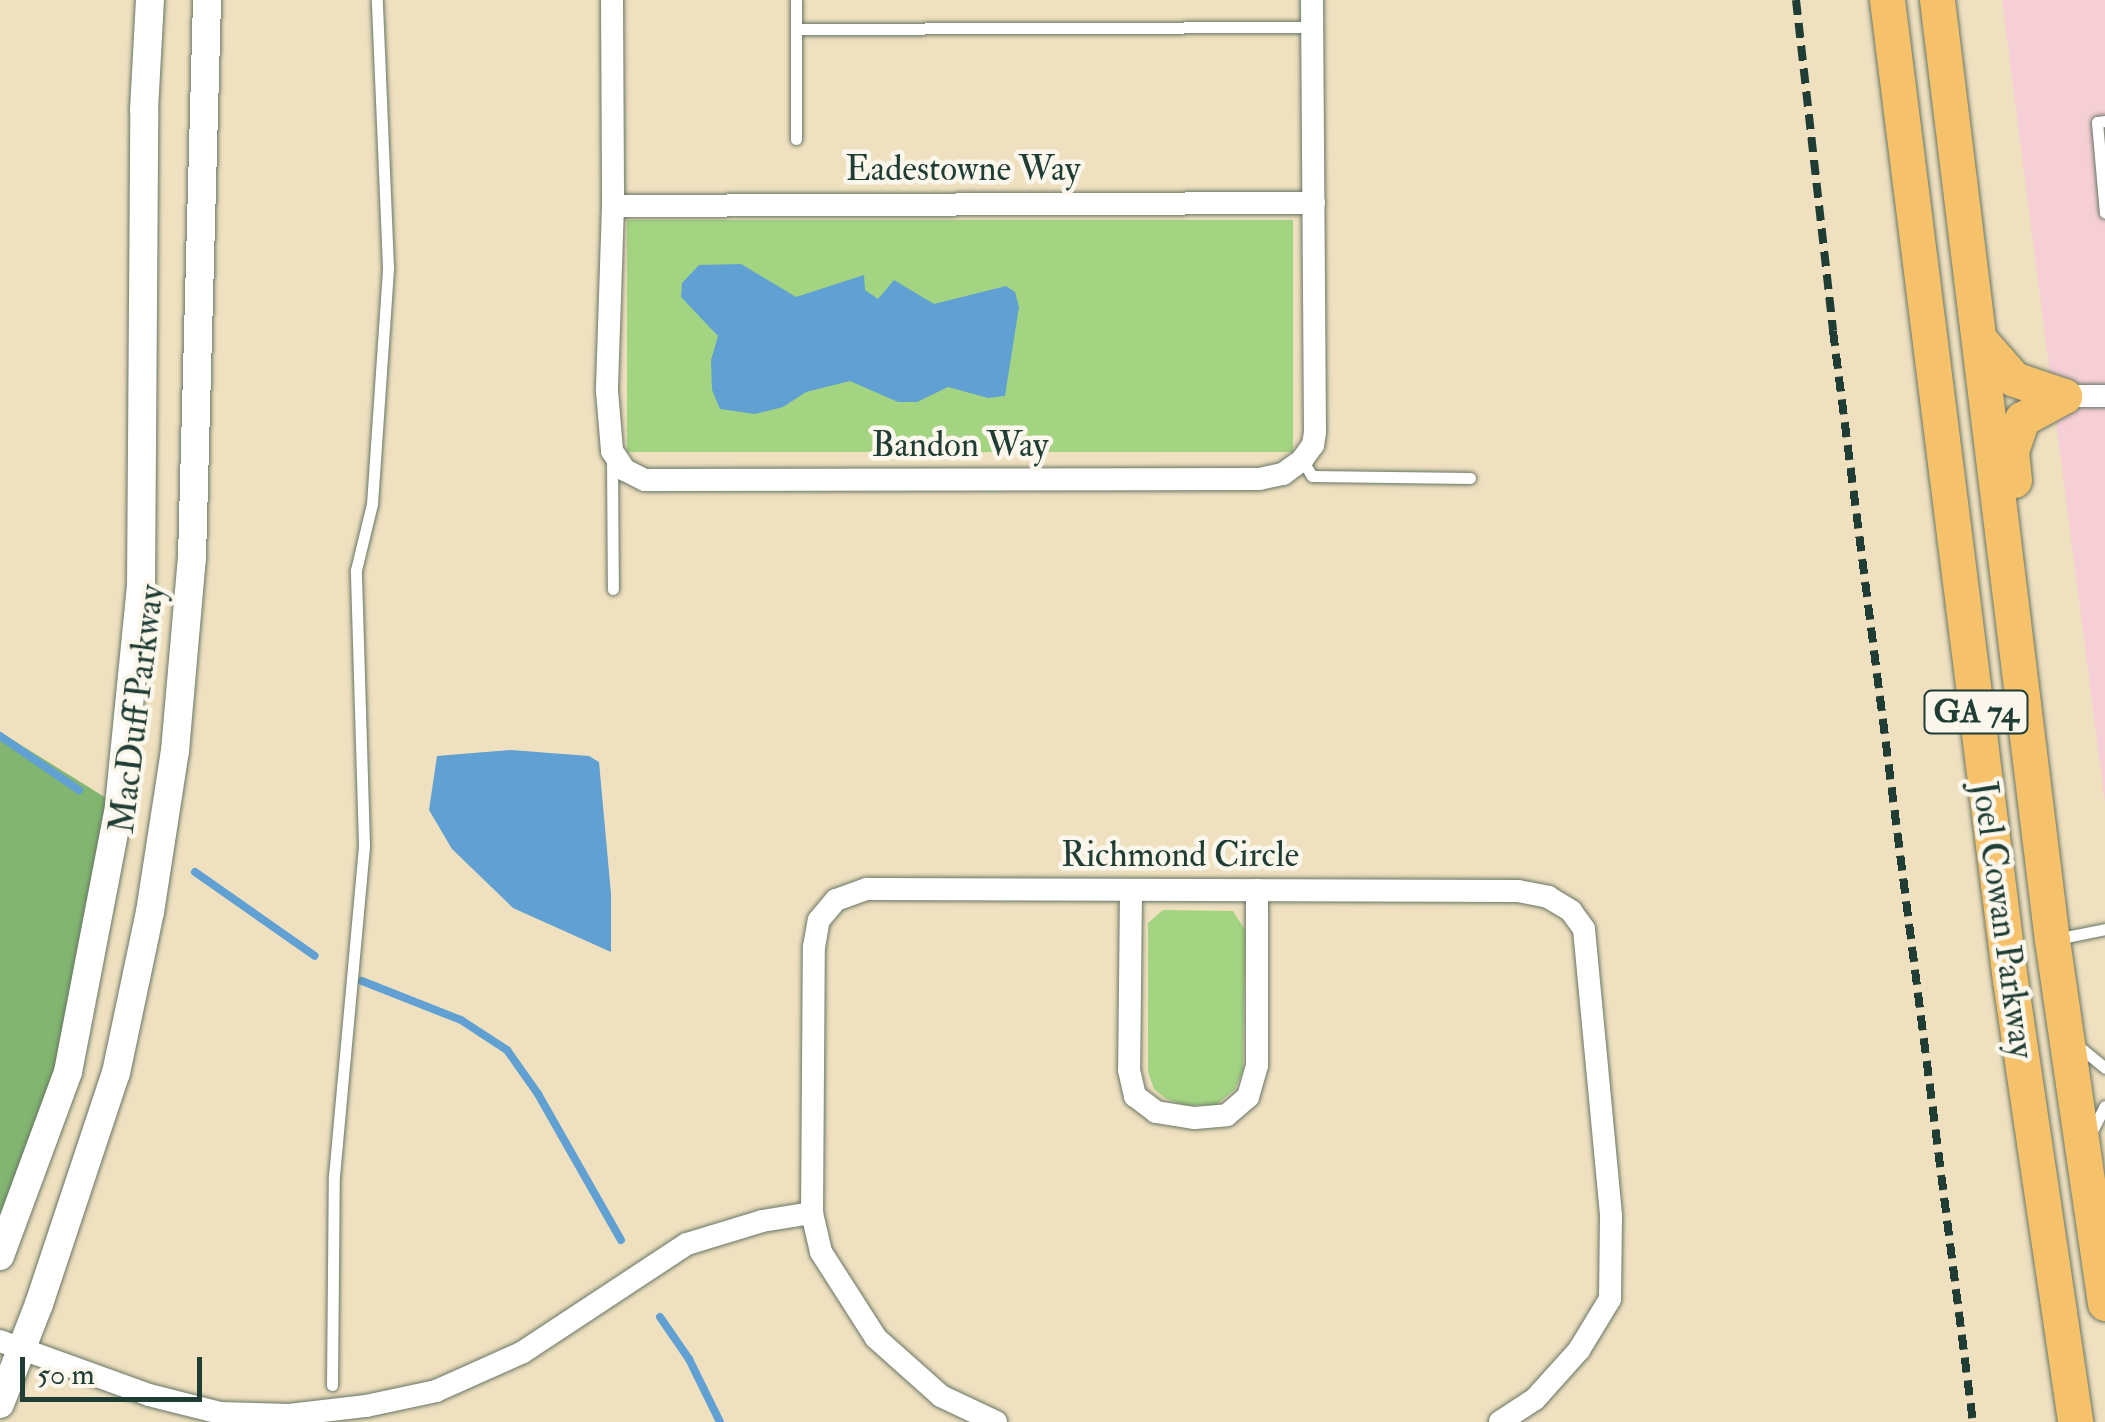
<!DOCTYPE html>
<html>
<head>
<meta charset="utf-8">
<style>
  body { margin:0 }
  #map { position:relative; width:2105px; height:1422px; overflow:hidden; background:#efe0bf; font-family:"IM FELL Double Pica",serif }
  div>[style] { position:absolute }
  .built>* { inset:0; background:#f6cfd6 }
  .green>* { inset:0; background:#a3d482; transform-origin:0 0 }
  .forest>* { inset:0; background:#82b670 }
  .water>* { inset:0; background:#60a0d3 }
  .stream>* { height:8px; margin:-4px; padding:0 4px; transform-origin:4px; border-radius:4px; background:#60a0d3 }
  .roads { filter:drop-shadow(0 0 2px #687665) drop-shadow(0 0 2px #687665) }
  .service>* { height:11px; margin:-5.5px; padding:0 5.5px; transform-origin:5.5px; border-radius:5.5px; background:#fff }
  .minor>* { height:22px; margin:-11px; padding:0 11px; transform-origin:11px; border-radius:11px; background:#fff }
  .tertiary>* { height:28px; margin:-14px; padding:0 14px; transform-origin:14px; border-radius:14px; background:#fff }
  .primary>* { height:35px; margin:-17.5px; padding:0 17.5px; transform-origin:17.5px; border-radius:17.5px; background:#f6c16b }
  .rail>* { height:8px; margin-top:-4px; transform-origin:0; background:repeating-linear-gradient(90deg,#1f3d34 0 15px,transparent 0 23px) }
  span { translate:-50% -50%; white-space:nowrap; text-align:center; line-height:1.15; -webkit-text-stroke:9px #fbf7ec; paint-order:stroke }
  .shield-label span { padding:2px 8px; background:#fbf7ec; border:2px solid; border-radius:8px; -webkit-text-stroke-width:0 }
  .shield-label { font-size:32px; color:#1f3d34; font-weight:700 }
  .street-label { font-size:35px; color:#1f3d34 }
  .scale { position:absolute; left:20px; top:1357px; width:182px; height:45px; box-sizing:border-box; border:5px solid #1f3d34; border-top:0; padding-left:12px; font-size:30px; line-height:35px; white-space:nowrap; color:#1f3d34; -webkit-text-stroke:8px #fbf7ec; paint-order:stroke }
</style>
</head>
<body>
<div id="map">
  <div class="built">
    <i style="clip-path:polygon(2002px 0,2105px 0,2105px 803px)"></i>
  </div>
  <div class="green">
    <i style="left:1293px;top:220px;width:232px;height:666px;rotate:90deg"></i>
    <i style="clip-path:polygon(1163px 910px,1233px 911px,1245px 930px,1243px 1070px,1235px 1089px,1216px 1105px,1183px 1105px,1165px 1098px,1154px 1089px,1148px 1072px,1148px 923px)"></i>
  </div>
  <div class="forest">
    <i style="clip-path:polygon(0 732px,119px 806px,68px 1072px,0 1256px)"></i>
  </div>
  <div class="water">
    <i style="clip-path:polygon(741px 264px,796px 297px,864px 275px,865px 290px,878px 299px,894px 280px,934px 304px,1006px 286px,1015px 292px,1019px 307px,1005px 396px,988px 398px,948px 387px,917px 402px,898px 402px,850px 381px,806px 392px,783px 407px,755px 414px,720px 409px,712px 390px,711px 360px,718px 336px,681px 297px,682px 283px,699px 265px)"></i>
    <i style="clip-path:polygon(511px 750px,589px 756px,599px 762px,611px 894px,611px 952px,513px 908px,452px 849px,429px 810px,437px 756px)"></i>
  </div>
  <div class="stream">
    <i style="left:0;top:736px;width:96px;rotate:34.4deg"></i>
    <i style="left:195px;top:872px;width:146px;rotate:35deg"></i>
    <i style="left:362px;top:981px;width:106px;rotate:21.5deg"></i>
    <i style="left:461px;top:1020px;width:55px;rotate:33.1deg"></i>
    <i style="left:507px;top:1050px;width:54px;rotate:54.8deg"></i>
    <i style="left:538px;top:1094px;width:168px;rotate:60.4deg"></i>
    <i style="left:660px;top:1317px;width:51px;rotate:55.4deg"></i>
    <i style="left:689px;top:1359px;width:70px;rotate:63.8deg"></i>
  </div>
  <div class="roads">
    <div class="service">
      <i style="left:796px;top:0;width:139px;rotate:90deg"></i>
      <i style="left:796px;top:29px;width:516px;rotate:-0.22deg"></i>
      <i style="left:2105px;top:121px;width:8px;rotate:173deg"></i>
      <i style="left:2097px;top:122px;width:91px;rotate:85deg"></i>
      <i style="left:612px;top:460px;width:129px;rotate:89.6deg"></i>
      <i style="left:1302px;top:460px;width:19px;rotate:58deg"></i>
      <i style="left:1312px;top:476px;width:158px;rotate:0.7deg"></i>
      <i style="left:2056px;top:939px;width:50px;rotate:-11.5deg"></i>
      <i style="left:2077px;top:1045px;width:36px;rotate:39deg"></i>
      <i style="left:2091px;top:1133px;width:30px;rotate:-63deg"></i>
      <i style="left:332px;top:1385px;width:209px;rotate:-89.5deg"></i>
      <i style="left:334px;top:1176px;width:332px;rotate:-84.8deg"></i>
      <i style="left:364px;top:845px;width:275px;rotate:-91.7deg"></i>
      <i style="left:356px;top:570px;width:68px;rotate:-76.4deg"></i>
      <i style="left:372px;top:504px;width:238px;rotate:-86.1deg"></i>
      <i style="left:388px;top:267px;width:267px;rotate:-92.4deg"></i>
    </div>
    <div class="minor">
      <i style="left:612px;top:0;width:206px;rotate:89.7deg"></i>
      <i style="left:613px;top:206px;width:185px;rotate:91.9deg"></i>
      <i style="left:607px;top:391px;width:60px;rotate:85.2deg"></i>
      <i style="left:612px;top:451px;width:23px;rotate:56deg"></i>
      <i style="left:625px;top:470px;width:22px;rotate:27deg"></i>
      <i style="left:645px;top:480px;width:614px;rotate:-0.09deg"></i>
      <i style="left:1259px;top:479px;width:25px;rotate:-12deg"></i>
      <i style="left:1283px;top:474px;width:24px;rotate:-36deg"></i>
      <i style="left:1302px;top:460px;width:19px;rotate:-54deg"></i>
      <i style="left:1313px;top:445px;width:13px;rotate:-81deg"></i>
      <i style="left:1315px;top:432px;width:432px;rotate:-90.4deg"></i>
      <i style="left:613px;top:206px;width:701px;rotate:-0.25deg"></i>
      <i style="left:2064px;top:396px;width:41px"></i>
      <i style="left:1131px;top:890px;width:180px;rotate:90.6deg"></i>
      <i style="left:1129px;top:1070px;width:27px;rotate:77deg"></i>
      <i style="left:1135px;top:1096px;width:26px;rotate:37deg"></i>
      <i style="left:1156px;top:1112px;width:39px;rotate:9deg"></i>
      <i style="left:1195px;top:1118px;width:32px;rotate:-5deg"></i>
      <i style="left:1227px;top:1115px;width:28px;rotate:-41deg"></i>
      <i style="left:1248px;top:1097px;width:32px;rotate:-74deg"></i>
      <i style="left:1257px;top:1066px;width:176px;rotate:-90deg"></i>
      <i style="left:0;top:1341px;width:158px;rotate:19.9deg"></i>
      <i style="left:149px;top:1395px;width:73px;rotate:14.2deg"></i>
      <i style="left:220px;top:1413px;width:69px;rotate:1.7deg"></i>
      <i style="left:289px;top:1415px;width:78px;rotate:-6.7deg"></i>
      <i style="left:366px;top:1406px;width:72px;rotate:-12.1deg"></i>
      <i style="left:436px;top:1391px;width:95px;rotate:-24.1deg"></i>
      <i style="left:523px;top:1352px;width:196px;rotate:-33.4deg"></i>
      <i style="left:687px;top:1244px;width:78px;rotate:-17deg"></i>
      <i style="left:762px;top:1221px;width:51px;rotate:-9.1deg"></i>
      <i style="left:996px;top:1422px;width:61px;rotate:-154.7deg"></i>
      <i style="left:941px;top:1396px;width:87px;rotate:-138.3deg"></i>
      <i style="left:876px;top:1338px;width:102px;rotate:-122.6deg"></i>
      <i style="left:821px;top:1252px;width:40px;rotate:-103deg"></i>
      <i style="left:812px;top:1213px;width:266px;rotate:-89.6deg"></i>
      <i style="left:814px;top:947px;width:27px;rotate:-80deg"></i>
      <i style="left:819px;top:920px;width:26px;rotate:-50deg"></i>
      <i style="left:836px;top:900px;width:33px;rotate:-20deg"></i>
      <i style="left:867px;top:889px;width:651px;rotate:0.18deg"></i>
      <i style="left:1518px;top:891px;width:31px;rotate:11deg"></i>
      <i style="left:1548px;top:897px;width:27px;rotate:31deg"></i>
      <i style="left:1571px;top:911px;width:22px;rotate:54deg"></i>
      <i style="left:1584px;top:929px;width:288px;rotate:84.6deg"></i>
      <i style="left:1611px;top:1216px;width:83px;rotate:90.7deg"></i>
      <i style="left:1610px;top:1299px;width:60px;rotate:121.3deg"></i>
      <i style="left:1579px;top:1350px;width:66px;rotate:131.9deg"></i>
      <i style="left:1535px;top:1399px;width:42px;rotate:146.7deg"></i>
    </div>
    <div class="tertiary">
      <i style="left:0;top:1256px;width:196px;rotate:-69.7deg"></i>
      <i style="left:68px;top:1072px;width:271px;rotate:-79.1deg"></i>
      <i style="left:119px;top:806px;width:220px;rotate:-84.3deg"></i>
      <i style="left:141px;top:587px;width:477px;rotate:-89.6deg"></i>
      <i style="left:144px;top:110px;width:110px;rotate:-86.9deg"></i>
      <i style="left:0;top:1404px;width:107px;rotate:-68.7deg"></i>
      <i style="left:39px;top:1304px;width:243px;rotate:-71.6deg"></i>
      <i style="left:116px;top:1073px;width:165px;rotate:-78.1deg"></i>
      <i style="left:150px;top:912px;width:163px;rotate:-81.2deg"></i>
      <i style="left:175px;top:751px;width:194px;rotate:-85deg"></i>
      <i style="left:192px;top:558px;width:558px;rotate:-88.46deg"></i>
    </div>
    <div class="primary">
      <i style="left:1887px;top:0;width:988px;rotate:82.85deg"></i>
      <i style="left:2010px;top:980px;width:447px;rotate:81.6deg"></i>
      <i style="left:1937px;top:0;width:947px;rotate:83.03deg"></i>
      <i style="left:2052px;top:940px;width:367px;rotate:81.7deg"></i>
      <i style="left:1979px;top:339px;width:53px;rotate:48.8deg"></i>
      <i style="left:2014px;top:379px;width:53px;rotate:18.8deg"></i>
      <i style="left:2014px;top:480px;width:29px;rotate:-96deg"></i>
      <i style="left:2011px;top:451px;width:34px;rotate:-71deg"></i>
      <i style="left:2022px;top:419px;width:48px;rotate:-28.7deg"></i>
    </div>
  </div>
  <div class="rail">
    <i style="left:1796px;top:0;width:333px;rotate:83.6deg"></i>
    <i style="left:1833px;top:331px;width:1100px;rotate:82.69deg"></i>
  </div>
  <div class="shield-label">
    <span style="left:1976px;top:712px">GA 74</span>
  </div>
  <div class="street-label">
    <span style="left:963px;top:169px">Eadestowne Way</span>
    <span style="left:960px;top:445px">Bandon Way</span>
    <span style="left:137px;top:709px;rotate:-83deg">MacDuff Parkway</span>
    <span style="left:1180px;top:855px">Richmond Circle</span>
    <span style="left:2003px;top:920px;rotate:82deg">Joel Cowan Parkway</span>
  </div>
  <div class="scale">50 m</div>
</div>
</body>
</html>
